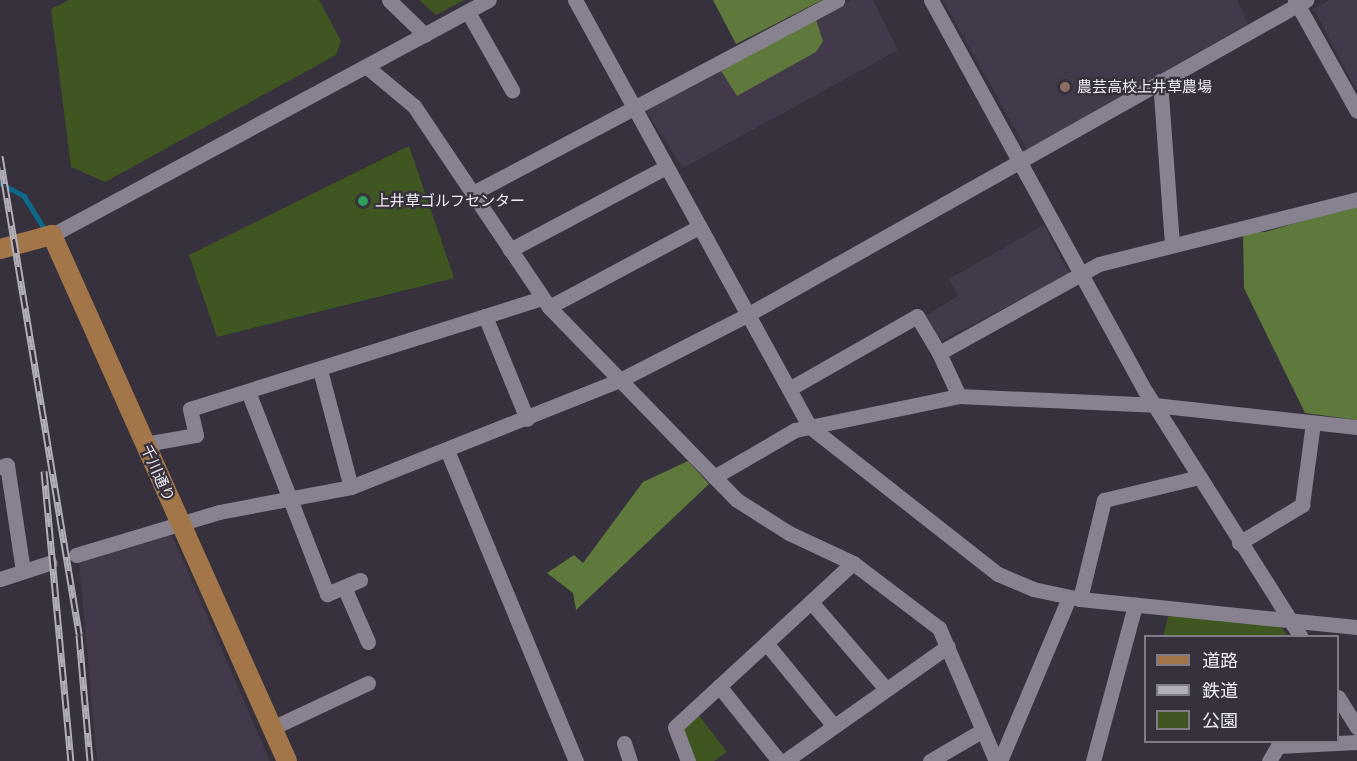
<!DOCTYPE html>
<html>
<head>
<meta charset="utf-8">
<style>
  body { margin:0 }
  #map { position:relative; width:1357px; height:761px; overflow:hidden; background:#36313c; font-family:"Titillium Web","Noto Sans JP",sans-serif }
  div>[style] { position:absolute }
  .built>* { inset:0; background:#423a4a }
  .green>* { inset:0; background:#405621 }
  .forest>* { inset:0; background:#5f793c }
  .stream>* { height:4.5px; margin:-2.25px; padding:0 2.25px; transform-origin:2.25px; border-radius:2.25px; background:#0c6888 }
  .minor>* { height:15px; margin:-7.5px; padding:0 7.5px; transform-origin:7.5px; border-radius:7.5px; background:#88818f }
  .major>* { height:20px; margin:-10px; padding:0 10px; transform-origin:10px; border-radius:10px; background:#a27648 }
  .rail>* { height:7px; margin-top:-3.5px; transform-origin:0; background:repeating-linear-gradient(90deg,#36313c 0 14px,#b2aeb7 0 28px); box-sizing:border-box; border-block:2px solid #b2aeb7 }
  .dots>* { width:16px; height:16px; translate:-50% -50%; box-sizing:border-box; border:3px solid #36313c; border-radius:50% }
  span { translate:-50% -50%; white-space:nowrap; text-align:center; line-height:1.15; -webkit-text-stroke:4.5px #36313c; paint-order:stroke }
  .poi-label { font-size:15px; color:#f0ecf4 }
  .left { translate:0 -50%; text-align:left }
  .street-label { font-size:15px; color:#f0ecf4 }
  .legend { position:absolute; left:1144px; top:635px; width:195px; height:108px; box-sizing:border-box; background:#36313c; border:2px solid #807c86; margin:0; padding:8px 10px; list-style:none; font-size:18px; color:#f0ecf4 }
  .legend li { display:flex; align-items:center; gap:12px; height:30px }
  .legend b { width:30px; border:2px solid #807c86 }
</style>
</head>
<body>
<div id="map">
  <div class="built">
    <i style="clip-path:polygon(851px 0,873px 0,898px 50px,683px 168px,645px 109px)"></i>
    <i style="clip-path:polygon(943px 0,1237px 0,1248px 24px,1027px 150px)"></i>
    <i style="clip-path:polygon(1330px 0,1357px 0,1357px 92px,1314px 9px)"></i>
    <i style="clip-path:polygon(1044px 225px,1069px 274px,937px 343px,923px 317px,958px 296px,949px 279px)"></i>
    <i style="clip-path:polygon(170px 531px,270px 761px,97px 761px,79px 560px)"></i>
  </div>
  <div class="green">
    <i style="clip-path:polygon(69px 0,319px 0,341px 41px,336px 55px,105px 182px,71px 167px,51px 9px)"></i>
    <i style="clip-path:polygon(419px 0,464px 0,436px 15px)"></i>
    <i style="clip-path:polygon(409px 146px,454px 278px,217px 337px,189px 255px)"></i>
    <i style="clip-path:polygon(1169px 614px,1280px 626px,1288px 636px,1163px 636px)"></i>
    <i style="clip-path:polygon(697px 713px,727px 752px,714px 761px,693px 761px,679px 728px)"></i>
  </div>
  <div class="forest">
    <i style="clip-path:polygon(713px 0,822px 0,736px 44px)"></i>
    <i style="clip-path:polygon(815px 17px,823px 41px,816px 52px,737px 96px,720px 69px)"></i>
    <i style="clip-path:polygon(1357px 205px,1357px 420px,1305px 413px,1244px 288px,1243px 232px,1265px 232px)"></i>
    <i style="clip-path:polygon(688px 461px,709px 484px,576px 610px,573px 593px,547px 573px,574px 555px,583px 563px,643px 482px)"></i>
  </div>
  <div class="stream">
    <i style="left:0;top:183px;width:27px;rotate:28deg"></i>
    <i style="left:24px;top:196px;width:38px;rotate:58deg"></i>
  </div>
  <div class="minor">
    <i style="left:389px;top:0;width:50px;rotate:44.2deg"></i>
    <i style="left:575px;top:0;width:486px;rotate:61.2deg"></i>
    <i style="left:809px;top:426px;width:240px;rotate:38.1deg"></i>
    <i style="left:998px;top:574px;width:38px;rotate:23deg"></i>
    <i style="left:1033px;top:589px;width:48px;rotate:12deg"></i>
    <i style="left:1080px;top:599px;width:278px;rotate:5.8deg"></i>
    <i style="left:931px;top:0;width:447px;rotate:61.3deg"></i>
    <i style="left:1146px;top:392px;width:289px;rotate:57.7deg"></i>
    <i style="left:1295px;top:0;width:127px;rotate:60.8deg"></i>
    <i style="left:468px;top:12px;width:90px;rotate:60.6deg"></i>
    <i style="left:367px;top:67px;width:61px;rotate:39.7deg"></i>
    <i style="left:414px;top:106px;width:242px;rotate:56.1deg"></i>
    <i style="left:549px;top:307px;width:269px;rotate:45.8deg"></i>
    <i style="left:737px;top:500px;width:62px;rotate:32.4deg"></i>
    <i style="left:789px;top:533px;width:71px;rotate:25.1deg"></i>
    <i style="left:853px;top:563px;width:108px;rotate:37.1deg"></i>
    <i style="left:939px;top:628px;width:145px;rotate:66.8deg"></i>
    <i style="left:1160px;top:81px;width:163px;rotate:85.8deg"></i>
    <i style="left:473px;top:193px;width:412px;rotate:-27.9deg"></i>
    <i style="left:52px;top:235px;width:496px;rotate:-28.3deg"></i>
    <i style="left:510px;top:250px;width:177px;rotate:-28deg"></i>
    <i style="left:549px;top:307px;width:170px;rotate:-28.1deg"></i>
    <i style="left:485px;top:316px;width:111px;rotate:67.8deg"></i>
    <i style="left:939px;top:353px;width:47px;rotate:65.1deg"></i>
    <i style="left:320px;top:370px;width:121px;rotate:75.2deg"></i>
    <i style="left:789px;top:389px;width:147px;rotate:-29.7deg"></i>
    <i style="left:917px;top:316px;width:43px;rotate:59.3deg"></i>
    <i style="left:939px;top:353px;width:183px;rotate:-29.1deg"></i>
    <i style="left:1099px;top:264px;width:266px;rotate:-14.1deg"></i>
    <i style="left:249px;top:394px;width:215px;rotate:68.7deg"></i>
    <i style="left:327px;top:594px;width:36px;rotate:-23deg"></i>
    <i style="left:145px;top:444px;width:52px;rotate:-10deg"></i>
    <i style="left:196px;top:435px;width:27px;rotate:-103deg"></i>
    <i style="left:190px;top:409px;width:368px;rotate:-17.5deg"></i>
    <i style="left:447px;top:450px;width:337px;rotate:67.5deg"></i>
    <i style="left:0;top:467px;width:7px;rotate:-16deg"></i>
    <i style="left:7px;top:465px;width:107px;rotate:81.4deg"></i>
    <i style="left:714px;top:477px;width:94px;rotate:-30.1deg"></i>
    <i style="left:795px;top:430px;width:167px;rotate:-11.7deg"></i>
    <i style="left:959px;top:396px;width:195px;rotate:2.6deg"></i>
    <i style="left:1154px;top:405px;width:204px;rotate:6.2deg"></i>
    <i style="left:1239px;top:543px;width:74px;rotate:-31.1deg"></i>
    <i style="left:1302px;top:505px;width:83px;rotate:-82.4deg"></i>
    <i style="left:76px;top:555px;width:149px;rotate:-16.7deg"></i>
    <i style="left:219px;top:512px;width:134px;rotate:-10.7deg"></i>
    <i style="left:351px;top:487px;width:289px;rotate:-21.7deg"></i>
    <i style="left:620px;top:380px;width:143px;rotate:-27.1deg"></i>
    <i style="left:747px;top:315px;width:642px;rotate:-29.4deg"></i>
    <i style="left:0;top:579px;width:52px;rotate:-18.1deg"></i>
    <i style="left:344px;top:587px;width:60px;rotate:66.4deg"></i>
    <i style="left:1080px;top:599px;width:102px;rotate:-76.4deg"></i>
    <i style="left:1104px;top:500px;width:98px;rotate:-13.6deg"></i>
    <i style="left:811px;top:602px;width:115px;rotate:49.2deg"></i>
    <i style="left:766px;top:643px;width:107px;rotate:50.7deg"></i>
    <i style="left:719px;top:686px;width:96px;rotate:51.3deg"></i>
    <i style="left:1338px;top:697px;width:36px;rotate:58deg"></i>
    <i style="left:272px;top:728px;width:106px;rotate:-25.1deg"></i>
    <i style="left:624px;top:743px;width:19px;rotate:72deg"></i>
    <i style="left:688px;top:761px;width:36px;rotate:-111deg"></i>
    <i style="left:675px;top:727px;width:242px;rotate:-42.7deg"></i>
    <i style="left:785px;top:761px;width:199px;rotate:-35.2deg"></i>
    <i style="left:930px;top:761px;width:61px;rotate:-30.3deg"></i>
    <i style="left:1000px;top:761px;width:177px;rotate:-67.1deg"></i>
    <i style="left:1093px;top:761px;width:162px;rotate:-74.9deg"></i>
    <i style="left:1269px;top:761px;width:17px;rotate:-59deg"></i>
    <i style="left:1278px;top:746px;width:79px;rotate:-2.9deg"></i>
  </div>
  <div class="major">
    <i style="left:0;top:249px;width:54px;rotate:-15.1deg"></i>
    <i style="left:52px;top:235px;width:576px;rotate:65.93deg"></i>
  </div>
  <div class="rail">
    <i style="left:0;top:156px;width:485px;rotate:80.6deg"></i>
    <i style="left:79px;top:635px;width:126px;rotate:85deg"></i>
    <i style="left:44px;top:471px;width:291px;rotate:84.7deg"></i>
  </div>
  <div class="dots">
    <i style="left:1065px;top:87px;background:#8d6e63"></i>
    <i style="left:363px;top:201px;background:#2e9e5b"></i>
  </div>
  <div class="poi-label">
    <span class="left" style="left:1077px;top:87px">農芸高校上井草農場</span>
    <span class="left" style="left:375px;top:201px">上井草ゴルフセンター</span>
  </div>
  <div class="street-label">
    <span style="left:158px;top:473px;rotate:66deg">千川通り</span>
  </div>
  <ul class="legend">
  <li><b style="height:8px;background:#a27648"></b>道路</li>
  <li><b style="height:8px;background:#b2aeb7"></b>鉄道</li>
  <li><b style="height:16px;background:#405621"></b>公園</li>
  </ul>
</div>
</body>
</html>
